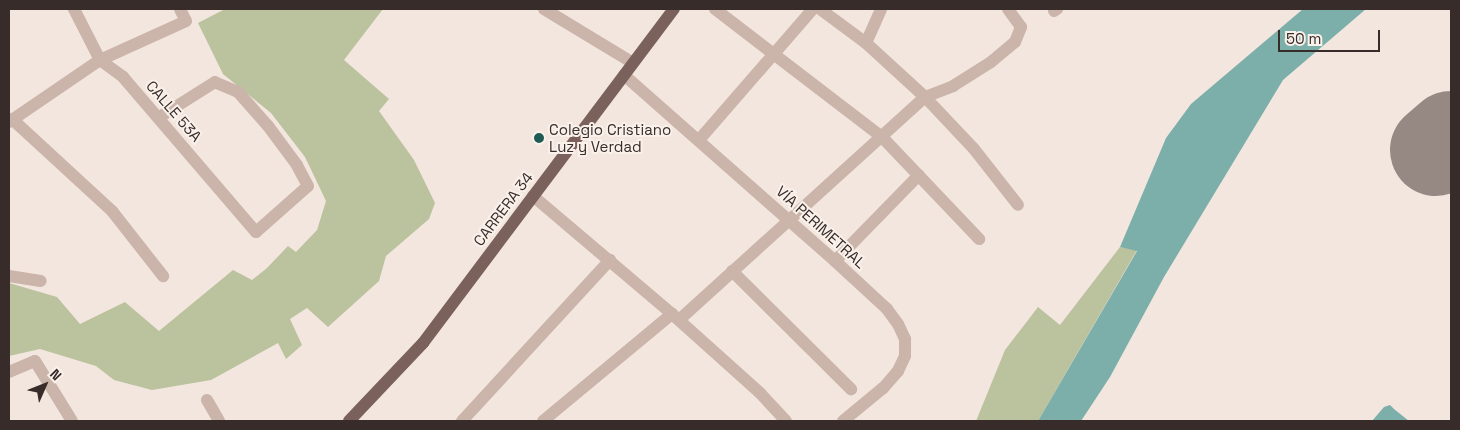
<!DOCTYPE html>
<html>
<head>
<meta charset="utf-8">
<style>
  body { margin:0 }
  #map { position:relative; width:1460px; height:430px; overflow:hidden; background:#f3e6de; font-family:"Space Grotesk",sans-serif }
  div>[style] { position:absolute }
  .green>* { inset:0; background:#bbc29e }
  .water>* { inset:0; background:#7dafaa }
  .runway>* { height:92px; margin:-46px; padding:0 46px; transform-origin:46px; border-radius:46px; background:#968984 }
  .minor>* { height:12px; margin:-6px; padding:0 6px; transform-origin:6px; border-radius:6px; background:#cbb4aa }
  .major>* { height:12px; margin:-6px; padding:0 6px; transform-origin:6px; border-radius:6px; background:#7a615b }
  .dots>* { width:14px; height:14px; translate:-50% -50%; box-sizing:border-box; border:2px solid #faf1eb; border-radius:50% }
  span { translate:-50% -50%; white-space:nowrap; text-align:center; line-height:1.15; -webkit-text-stroke:4px #faf1eb; paint-order:stroke }
  .street-label { font-size:15px; color:#382c2a }
  .poi-label { font-size:15px; color:#382c2a }
  .left { translate:0 -50%; text-align:left }
  .frame { position:absolute; inset:0; border:10px solid #382c2a; pointer-events:none }
  .north { position:absolute; left:20px; top:360px; width:50px; height:50px; -webkit-text-stroke:4px #faf1eb; paint-order:stroke; rotate:46deg; font-size:14px; font-weight:700; line-height:20px; text-align:center; color:#382c2a }
  .north::after { content:''; display:block; margin:auto; width:18px; height:22px; background:#382c2a; clip-path:polygon(50% 0,100% 100%,50% 72%,0 100%) }
  .scale { position:absolute; left:1278px; top:30px; width:102px; height:22px; box-sizing:border-box; border:2px solid #382c2a; border-top:0; padding-left:6px; font-size:15px; line-height:18px; white-space:nowrap; color:#382c2a; -webkit-text-stroke:4px #faf1eb; paint-order:stroke }
</style>
</head>
<body>
<div id="map">
  <div class="green">
    <i style="clip-path:polygon(225px 9px,383px 9px,344px 60px,389px 99px,379px 111px,414px 160px,435px 203px,429px 219px,386px 256px,379px 281px,328px 327px,307px 308px,290px 319px,302px 345px,286px 359px,278px 343px,211px 380px,152px 390px,114px 380px,96px 366px,40px 349px,9px 356px,9px 283px,57px 297px,80px 324px,125px 302px,159px 331px,233px 270px,252px 280px,267px 268px,288px 246px,296px 252px,317px 230px,326px 201px,305px 157px,271px 113px,223px 74px,198px 23px)"></i>
    <i style="clip-path:polygon(1120px 247px,1137px 250px,1038px 421px,976px 421px,1005px 350px,1038px 307px,1060px 325px)"></i>
  </div>
  <div class="water">
    <i style="clip-path:polygon(1303px 9px,1366px 9px,1283px 80px,1164px 277px,1110px 377px,1081px 421px,1038px 421px,1137px 251px,1120px 247px,1166px 138px,1191px 104px)"></i>
    <i style="clip-path:polygon(1390px 405px,1394px 409px,1409px 421px,1372px 421px,1384px 407px)"></i>
  </div>
  <div class="runway">
    <i style="left:1436px;top:150px;width:20px;rotate:-41deg"></i>
  </div>
  <div class="minor">
    <i style="left:74px;top:9px;width:57px;rotate:63deg"></i>
    <i style="left:100px;top:60px;width:29px;rotate:36deg"></i>
    <i style="left:123px;top:77px;width:204px;rotate:49.4deg"></i>
    <i style="left:256px;top:232px;width:69px;rotate:-41.5deg"></i>
    <i style="left:308px;top:186px;width:24px;rotate:-118deg"></i>
    <i style="left:297px;top:165px;width:49px;rotate:-126.6deg"></i>
    <i style="left:268px;top:126px;width:45px;rotate:-131.4deg"></i>
    <i style="left:238px;top:92px;width:25px;rotate:-157deg"></i>
    <i style="left:215px;top:82px;width:67px;rotate:147.7deg"></i>
    <i style="left:544px;top:9px;width:104px;rotate:31.2deg"></i>
    <i style="left:715px;top:9px;width:210px;rotate:37.5deg"></i>
    <i style="left:882px;top:137px;width:141px;rotate:46.4deg"></i>
    <i style="left:820px;top:9px;width:57px;rotate:36.5deg"></i>
    <i style="left:866px;top:43px;width:80px;rotate:42.5deg"></i>
    <i style="left:925px;top:97px;width:71px;rotate:46.7deg"></i>
    <i style="left:974px;top:149px;width:71px;rotate:51.8deg"></i>
    <i style="left:1054px;top:11px;width:4px;rotate:-34deg"></i>
    <i style="left:866px;top:43px;width:37px;rotate:-66deg"></i>
    <i style="left:624px;top:75px;width:281px;rotate:41.4deg"></i>
    <i style="left:835px;top:261px;width:71px;rotate:42.7deg"></i>
    <i style="left:887px;top:309px;width:19px;rotate:54deg"></i>
    <i style="left:898px;top:324px;width:17px;rotate:65deg"></i>
    <i style="left:905px;top:339px;width:17px;rotate:90deg"></i>
    <i style="left:905px;top:356px;width:17px;rotate:115deg"></i>
    <i style="left:898px;top:371px;width:23px;rotate:131deg"></i>
    <i style="left:883px;top:388px;width:52px;rotate:140.5deg"></i>
    <i style="left:12px;top:119px;width:136px;rotate:42.6deg"></i>
    <i style="left:112px;top:211px;width:83px;rotate:51.9deg"></i>
    <i style="left:9px;top:122px;width:110px;rotate:-34.3deg"></i>
    <i style="left:100px;top:60px;width:94px;rotate:-24.4deg"></i>
    <i style="left:186px;top:21px;width:13px;rotate:-117deg"></i>
    <i style="left:699px;top:140px;width:174px;rotate:-49deg"></i>
    <i style="left:533px;top:196px;width:182px;rotate:40.3deg"></i>
    <i style="left:672px;top:314px;width:118px;rotate:41.9deg"></i>
    <i style="left:760px;top:393px;width:38px;rotate:47deg"></i>
    <i style="left:835px;top:261px;width:120px;rotate:-45.7deg"></i>
    <i style="left:732px;top:271px;width:168px;rotate:44.8deg"></i>
    <i style="left:9px;top:276px;width:32px;rotate:9deg"></i>
    <i style="left:679px;top:320px;width:332px;rotate:-42.2deg"></i>
    <i style="left:925px;top:97px;width:30px;rotate:-21deg"></i>
    <i style="left:953px;top:86px;width:45px;rotate:-32.3deg"></i>
    <i style="left:991px;top:62px;width:31px;rotate:-40deg"></i>
    <i style="left:1015px;top:42px;width:16px;rotate:-68deg"></i>
    <i style="left:1021px;top:27px;width:22px;rotate:-126deg"></i>
    <i style="left:9px;top:372px;width:28px;rotate:-23deg"></i>
    <i style="left:35px;top:361px;width:70px;rotate:58.3deg"></i>
    <i style="left:207px;top:400px;width:24px;rotate:60deg"></i>
    <i style="left:462px;top:421px;width:219px;rotate:-47.4deg"></i>
    <i style="left:543px;top:421px;width:168px;rotate:-39.7deg"></i>
  </div>
  <div class="major">
    <i style="left:349px;top:421px;width:108px;rotate:-46.5deg"></i>
    <i style="left:423px;top:343px;width:418px;rotate:-53.1deg"></i>
  </div>
  <div class="dots">
    <i style="left:539px;top:138px;background:#1f5a55"></i>
  </div>
  <div class="street-label">
    <span style="left:174px;top:111px;rotate:49deg">CALLE 53A</span>
    <span style="left:503px;top:209px;rotate:-53deg">CARRERA 34</span>
    <span style="left:821px;top:227px;rotate:42deg">VÍA PERIMETRAL</span>
  </div>
  <div class="poi-label">
    <span class="left" style="left:549px;top:138px">Colegio Cristiano<br>Luz y Verdad</span>
  </div>
  <div class="frame"></div>
  <div class="north">N</div>
  <div class="scale">50 m</div>
</div>
</body>
</html>
